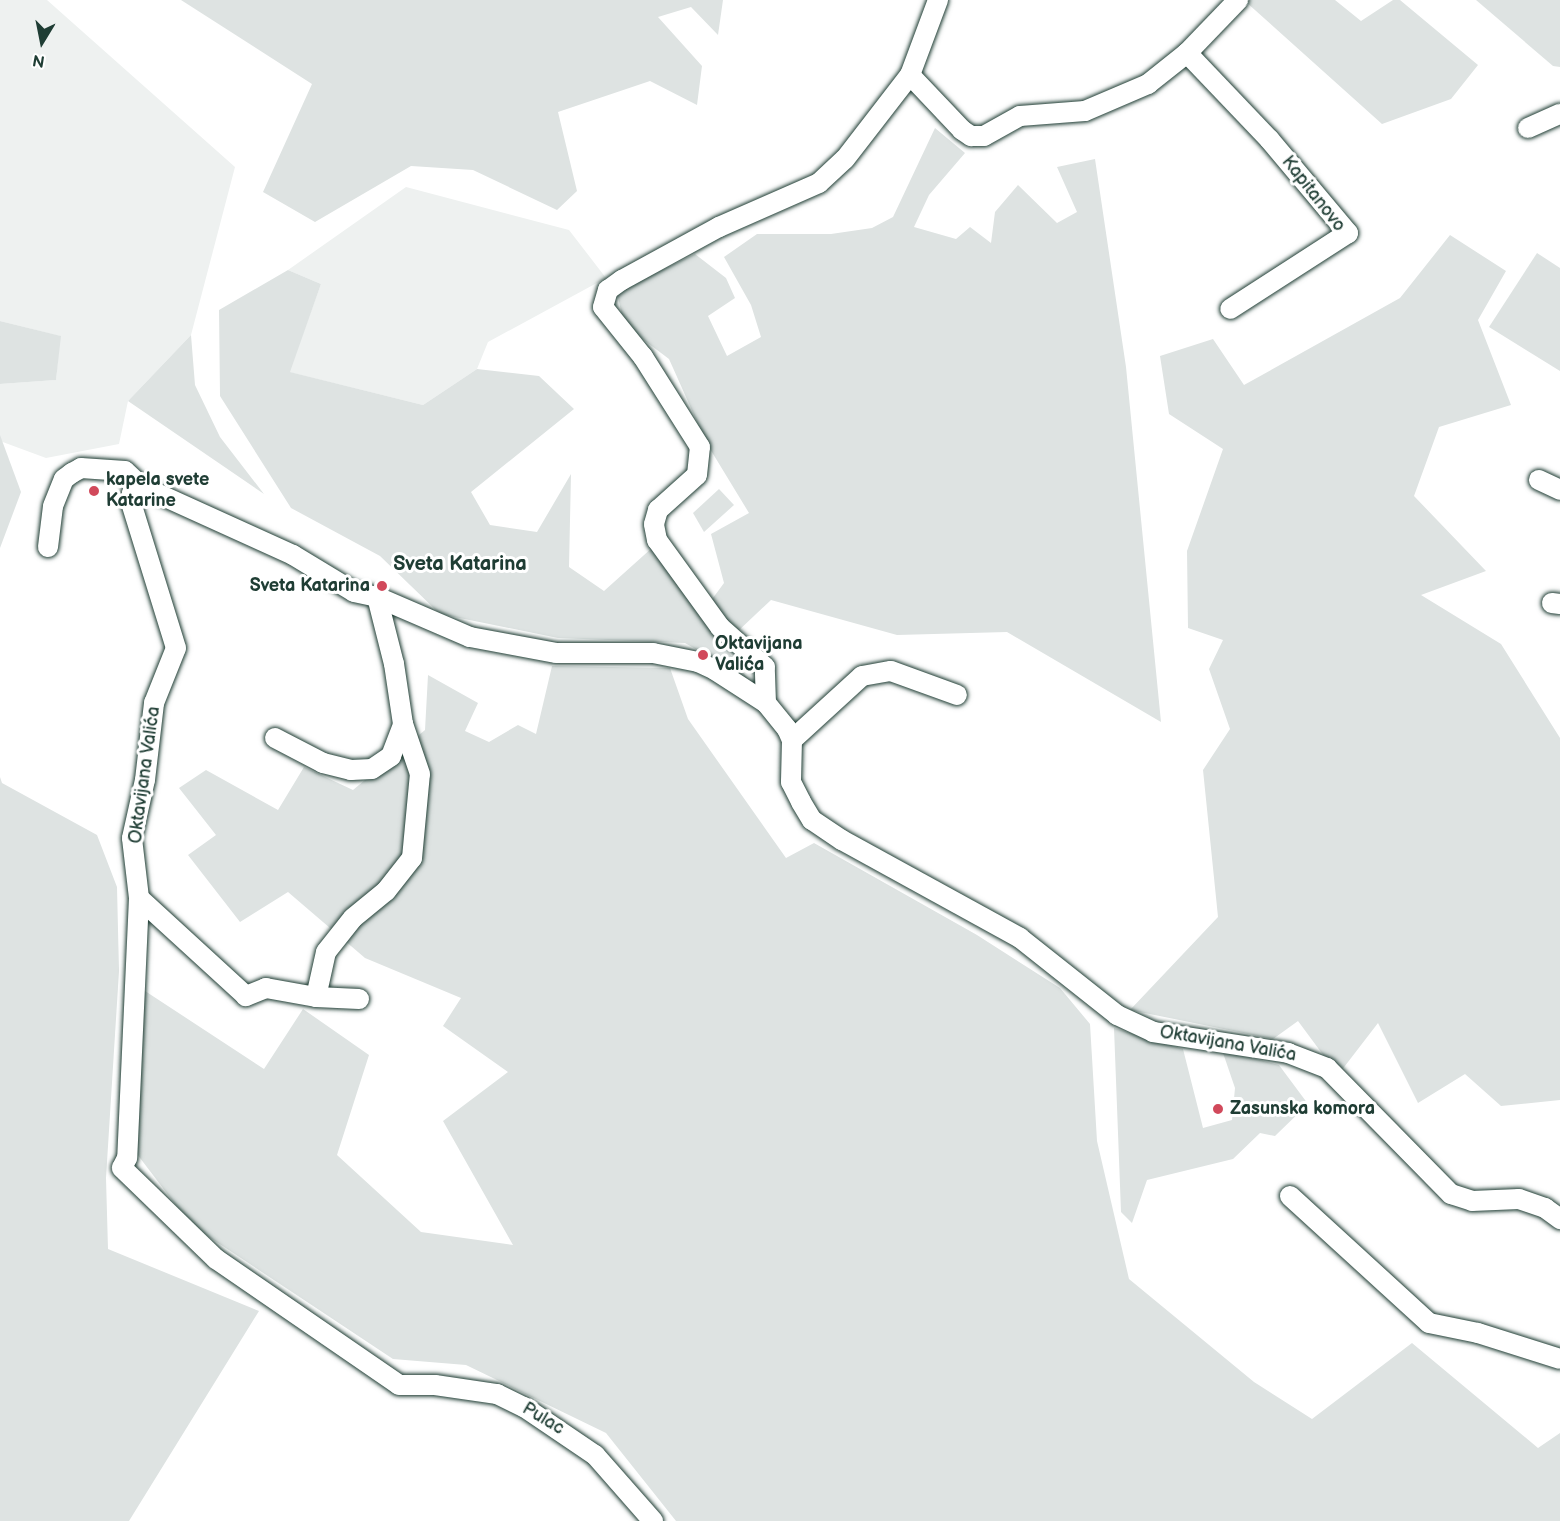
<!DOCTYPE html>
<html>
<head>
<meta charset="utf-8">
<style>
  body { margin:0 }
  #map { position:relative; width:1560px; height:1521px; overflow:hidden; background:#fff; font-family:"Balsamiq Sans",sans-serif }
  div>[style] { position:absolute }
  .built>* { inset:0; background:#eef1f0 }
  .green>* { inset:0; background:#dee3e2 }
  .roads { filter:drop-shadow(0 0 2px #1f3d34) drop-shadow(0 0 2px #1f3d34) }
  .minor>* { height:20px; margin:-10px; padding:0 10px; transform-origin:10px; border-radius:10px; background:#fff }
  .dots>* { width:16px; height:16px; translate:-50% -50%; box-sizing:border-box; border:3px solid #fff; border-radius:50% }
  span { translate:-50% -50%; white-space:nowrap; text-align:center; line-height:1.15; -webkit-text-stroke:6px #fff; paint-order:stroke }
  .street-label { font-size:18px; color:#1f3d34 }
  .poi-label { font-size:18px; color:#1f3d34; font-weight:700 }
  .left { translate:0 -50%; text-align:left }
  .right { translate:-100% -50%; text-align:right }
  .neighbourhood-label { font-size:20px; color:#1f3d34; font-weight:700 }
  .north { position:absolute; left:12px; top:12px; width:60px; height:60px; -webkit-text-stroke:4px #fff; paint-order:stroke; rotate:190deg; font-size:16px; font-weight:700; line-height:24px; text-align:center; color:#1f3d34 }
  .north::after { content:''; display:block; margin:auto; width:21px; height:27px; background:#1f3d34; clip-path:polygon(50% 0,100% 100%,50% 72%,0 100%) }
</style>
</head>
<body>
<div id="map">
  <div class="built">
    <i style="clip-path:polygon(0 0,47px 0,235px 167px,191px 335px,128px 401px,119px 444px,46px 458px,0 441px,0 384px,56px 380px,60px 336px,0 321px)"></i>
    <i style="clip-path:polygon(406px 187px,569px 230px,606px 278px,488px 342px,477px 369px,423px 405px,289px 372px,321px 284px,288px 270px)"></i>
  </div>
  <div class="green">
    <i style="clip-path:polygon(181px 0,723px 0,718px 35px,691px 7px,658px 17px,702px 66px,697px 105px,650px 81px,558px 112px,577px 191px,557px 210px,473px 170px,411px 166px,315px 222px,263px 192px,312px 84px)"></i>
    <i style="clip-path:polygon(1248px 0,1335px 0,1361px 21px,1393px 0,1400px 0,1478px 65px,1451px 99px,1382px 124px,1246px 2px)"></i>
    <i style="clip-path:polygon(1476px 0,1560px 0,1560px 67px,1553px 66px)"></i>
    <i style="clip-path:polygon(935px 128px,965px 153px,929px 195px,914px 227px,956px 239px,970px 227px,991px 243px,995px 212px,1018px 185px,1057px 223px,1077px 212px,1057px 167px,1095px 159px,1126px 367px,1161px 722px,1007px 632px,897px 635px,771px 600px,737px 632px,710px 602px,724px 583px,711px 534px,749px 513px,707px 444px,669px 359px,624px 325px,617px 292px,695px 254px,726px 278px,735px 298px,708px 316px,727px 356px,761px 337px,751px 305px,724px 257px,757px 234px,831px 234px,872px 228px,893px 217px)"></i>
    <i style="clip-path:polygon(1450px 235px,1506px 271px,1478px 320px,1511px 405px,1439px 427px,1414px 496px,1486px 571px,1421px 595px,1501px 644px,1560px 738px,1560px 1100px,1501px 1106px,1465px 1074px,1418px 1103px,1378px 1023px,1338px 1075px,1298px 1021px,1273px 1039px,1130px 1010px,1218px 917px,1203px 770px,1230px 729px,1209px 669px,1223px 640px,1188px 628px,1187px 551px,1223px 449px,1169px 414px,1160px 356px,1213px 339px,1244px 385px,1400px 298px)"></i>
    <i style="clip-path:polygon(1537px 253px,1560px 268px,1560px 371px,1489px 327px)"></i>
    <i style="clip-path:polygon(288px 270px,321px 284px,290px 372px,423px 405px,477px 369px,539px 376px,574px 409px,471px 492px,490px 525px,537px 532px,571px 474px,569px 567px,604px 591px,653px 547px,748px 679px,685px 643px,558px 638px,440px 614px,380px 556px,291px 508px,220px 396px,219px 310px)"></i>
    <i style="clip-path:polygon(0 321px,61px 336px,56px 380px,0 384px)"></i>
    <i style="clip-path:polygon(191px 335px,195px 385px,220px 437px,264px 494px,128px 401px)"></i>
    <i style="clip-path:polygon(0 435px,21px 492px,0 548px)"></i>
    <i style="clip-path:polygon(719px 489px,734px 505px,704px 532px,693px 513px)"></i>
    <i style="clip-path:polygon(552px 666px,670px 668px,688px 719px,786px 858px,814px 843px,977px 935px,1060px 988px,1090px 1024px,1097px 1141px,1129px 1279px,1254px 1382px,1312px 1419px,1412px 1343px,1538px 1448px,1560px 1433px,1560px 1521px,676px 1521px,606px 1433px,466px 1365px,393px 1359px,191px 1225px,137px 1154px,142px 989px,264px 1069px,303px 1009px,369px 1055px,337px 1155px,421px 1232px,513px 1245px,443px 1121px,508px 1072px,443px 1026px,461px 998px,365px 958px,288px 892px,240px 922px,188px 855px,216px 835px,179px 788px,206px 770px,278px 810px,304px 767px,353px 790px,425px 730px,428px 675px,478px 703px,465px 731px,489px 742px,518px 725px,536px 734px)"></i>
    <i style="clip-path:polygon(0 777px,2px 783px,97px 835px,117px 887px,119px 971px,106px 1178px,108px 1249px,259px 1311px,129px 1521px,0 1521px)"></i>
    <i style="clip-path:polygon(1114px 1028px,1183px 1049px,1203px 1128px,1232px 1120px,1235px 1088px,1222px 1050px,1279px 1065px,1308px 1104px,1275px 1136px,1260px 1133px,1233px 1159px,1147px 1180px,1132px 1223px,1121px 1212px)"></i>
  </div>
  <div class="roads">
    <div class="minor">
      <i style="left:1187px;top:53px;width:119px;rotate:46.4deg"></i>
      <i style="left:1269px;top:139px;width:123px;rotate:50deg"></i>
      <i style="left:1348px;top:233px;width:140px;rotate:147.2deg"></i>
      <i style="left:910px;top:75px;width:76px;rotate:46.6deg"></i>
      <i style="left:962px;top:130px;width:11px;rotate:34deg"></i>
      <i style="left:971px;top:136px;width:13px"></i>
      <i style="left:984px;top:136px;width:41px;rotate:-29.1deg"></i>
      <i style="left:1020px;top:116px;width:65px;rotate:-4.4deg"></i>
      <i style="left:1085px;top:111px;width:69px;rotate:-23.2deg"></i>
      <i style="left:1148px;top:84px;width:50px;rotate:-38.5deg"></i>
      <i style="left:1187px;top:53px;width:74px;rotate:-46.1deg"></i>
      <i style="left:1528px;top:128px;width:35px;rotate:-24deg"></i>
      <i style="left:1539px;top:480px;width:23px;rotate:25deg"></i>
      <i style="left:48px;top:547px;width:41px;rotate:-83deg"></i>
      <i style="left:53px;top:506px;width:29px;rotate:-68deg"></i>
      <i style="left:64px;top:479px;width:10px;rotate:-37deg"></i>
      <i style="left:72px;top:473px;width:10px;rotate:-29deg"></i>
      <i style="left:81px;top:468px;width:44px;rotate:3.9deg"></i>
      <i style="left:125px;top:471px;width:22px;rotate:43deg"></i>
      <i style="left:1552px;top:603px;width:8px;rotate:7deg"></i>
      <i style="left:766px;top:703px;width:36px;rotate:-92deg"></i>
      <i style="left:765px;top:667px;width:60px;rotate:-138.4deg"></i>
      <i style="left:720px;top:627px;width:107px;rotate:-125.9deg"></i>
      <i style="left:657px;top:540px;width:16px;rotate:-101deg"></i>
      <i style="left:654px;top:524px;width:15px;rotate:-74deg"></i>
      <i style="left:658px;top:510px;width:52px;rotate:-41.9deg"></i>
      <i style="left:697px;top:475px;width:28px;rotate:-84deg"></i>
      <i style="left:700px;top:447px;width:107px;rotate:-122.3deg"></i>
      <i style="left:643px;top:357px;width:64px;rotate:-128.7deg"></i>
      <i style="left:603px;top:307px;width:18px;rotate:-74deg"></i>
      <i style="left:608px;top:290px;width:17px;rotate:-36deg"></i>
      <i style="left:622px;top:280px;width:111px;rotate:-28.7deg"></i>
      <i style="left:719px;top:227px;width:109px;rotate:-23.7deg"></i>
      <i style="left:819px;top:183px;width:35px;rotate:-43deg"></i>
      <i style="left:845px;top:159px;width:106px;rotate:-52.3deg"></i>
      <i style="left:910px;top:75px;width:80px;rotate:-69.5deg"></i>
      <i style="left:275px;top:738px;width:54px;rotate:27.5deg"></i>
      <i style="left:323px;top:763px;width:29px;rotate:14deg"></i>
      <i style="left:351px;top:770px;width:21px;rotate:-3deg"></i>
      <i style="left:372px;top:769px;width:23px;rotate:-34deg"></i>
      <i style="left:391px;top:756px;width:34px;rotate:-69deg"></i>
      <i style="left:403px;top:724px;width:61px;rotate:-98.5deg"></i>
      <i style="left:394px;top:664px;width:69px;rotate:-104.2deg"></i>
      <i style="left:792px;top:740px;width:95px;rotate:-42.4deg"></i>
      <i style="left:862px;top:676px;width:29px;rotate:-10deg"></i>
      <i style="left:891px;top:671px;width:70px;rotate:20deg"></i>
      <i style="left:139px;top:898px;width:260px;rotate:92.6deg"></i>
      <i style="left:127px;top:1158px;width:11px;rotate:117deg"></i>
      <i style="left:122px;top:1168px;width:131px;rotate:44.1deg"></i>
      <i style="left:216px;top:1259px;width:222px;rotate:34.5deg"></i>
      <i style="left:399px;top:1385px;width:36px"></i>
      <i style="left:435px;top:1385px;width:63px;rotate:8.3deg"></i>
      <i style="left:497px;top:1394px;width:30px;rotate:26deg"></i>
      <i style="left:524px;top:1407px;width:86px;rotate:34.1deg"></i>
      <i style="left:595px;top:1455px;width:88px;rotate:48.7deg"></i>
      <i style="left:316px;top:997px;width:46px;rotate:-77.5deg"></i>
      <i style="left:326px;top:952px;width:43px;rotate:-51.5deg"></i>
      <i style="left:353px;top:918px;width:43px;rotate:-39.3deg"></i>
      <i style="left:386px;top:891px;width:42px;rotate:-51.8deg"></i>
      <i style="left:412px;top:858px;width:84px;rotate:-84.6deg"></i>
      <i style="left:420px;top:774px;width:53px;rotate:-108.8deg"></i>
      <i style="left:359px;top:999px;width:43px;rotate:-177.3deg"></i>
      <i style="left:316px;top:997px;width:51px;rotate:-169.8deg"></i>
      <i style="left:266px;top:988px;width:22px;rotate:158deg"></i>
      <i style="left:246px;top:996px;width:145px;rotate:-137.5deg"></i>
      <i style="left:139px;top:898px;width:60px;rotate:-96.7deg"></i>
      <i style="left:132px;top:838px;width:59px;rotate:-77.4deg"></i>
      <i style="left:145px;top:780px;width:78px;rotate:-83.3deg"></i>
      <i style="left:154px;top:703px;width:59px;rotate:-68.2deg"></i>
      <i style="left:176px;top:648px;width:152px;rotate:-107.2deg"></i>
      <i style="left:131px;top:503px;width:10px;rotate:-84deg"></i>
      <i style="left:132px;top:493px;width:11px;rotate:-38deg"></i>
      <i style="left:141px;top:486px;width:167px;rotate:24.4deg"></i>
      <i style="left:293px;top:555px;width:71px;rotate:31.2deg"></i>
      <i style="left:354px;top:592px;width:24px;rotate:12deg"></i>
      <i style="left:377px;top:597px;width:101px;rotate:23.3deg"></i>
      <i style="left:470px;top:637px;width:87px;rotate:10.5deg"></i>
      <i style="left:556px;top:653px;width:97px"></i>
      <i style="left:653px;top:653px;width:46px;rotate:11.3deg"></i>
      <i style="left:698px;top:662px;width:19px;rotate:25deg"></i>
      <i style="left:715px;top:670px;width:61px;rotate:32.9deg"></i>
      <i style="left:766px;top:703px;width:33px;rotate:51deg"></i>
      <i style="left:787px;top:729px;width:12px;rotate:66deg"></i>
      <i style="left:792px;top:740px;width:42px;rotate:91.4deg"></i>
      <i style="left:791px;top:782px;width:22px;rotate:63deg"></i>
      <i style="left:801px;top:802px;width:21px;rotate:59deg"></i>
      <i style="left:812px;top:820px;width:36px;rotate:34deg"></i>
      <i style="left:842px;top:840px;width:203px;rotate:28.8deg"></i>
      <i style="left:1020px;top:938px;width:124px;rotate:38.4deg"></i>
      <i style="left:1117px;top:1015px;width:40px;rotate:25deg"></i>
      <i style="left:1153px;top:1032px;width:137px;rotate:8.8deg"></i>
      <i style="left:1288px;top:1053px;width:42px;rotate:21deg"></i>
      <i style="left:1327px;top:1068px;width:177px;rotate:45.5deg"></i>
      <i style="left:1451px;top:1194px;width:22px;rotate:18deg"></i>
      <i style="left:1472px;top:1201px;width:47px;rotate:-2.4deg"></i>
      <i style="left:1519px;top:1199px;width:28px;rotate:19deg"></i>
      <i style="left:1545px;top:1208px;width:19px;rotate:36deg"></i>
      <i style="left:1290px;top:1196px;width:188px;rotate:42.4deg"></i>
      <i style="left:1429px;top:1323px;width:50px;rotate:11.5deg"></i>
      <i style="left:1478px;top:1333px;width:86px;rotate:17.6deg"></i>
    </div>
  </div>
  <div class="dots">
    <i style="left:94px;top:491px;background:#d1495b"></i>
    <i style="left:382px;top:586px;background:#d1495b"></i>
    <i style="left:703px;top:655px;background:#d1495b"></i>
    <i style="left:1218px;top:1109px;background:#d1495b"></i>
  </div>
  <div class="street-label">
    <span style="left:1313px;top:194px;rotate:52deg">Kapitanovo</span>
    <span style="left:145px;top:775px;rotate:-82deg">Oktavijana Valića</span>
    <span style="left:1228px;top:1044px;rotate:10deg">Oktavijana Valića</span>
    <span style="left:543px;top:1419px;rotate:31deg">Pulac</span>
  </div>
  <div class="poi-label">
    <span class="left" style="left:106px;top:491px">kapela svete<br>Katarine</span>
    <span class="right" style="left:370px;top:586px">Sveta Katarina</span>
    <span class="left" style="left:715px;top:655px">Oktavijana<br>Valića</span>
    <span class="left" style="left:1230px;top:1109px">Zasunska komora</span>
  </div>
  <div class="neighbourhood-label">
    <span style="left:460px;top:564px">Sveta Katarina</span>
  </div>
  <div class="north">N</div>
</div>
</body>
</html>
